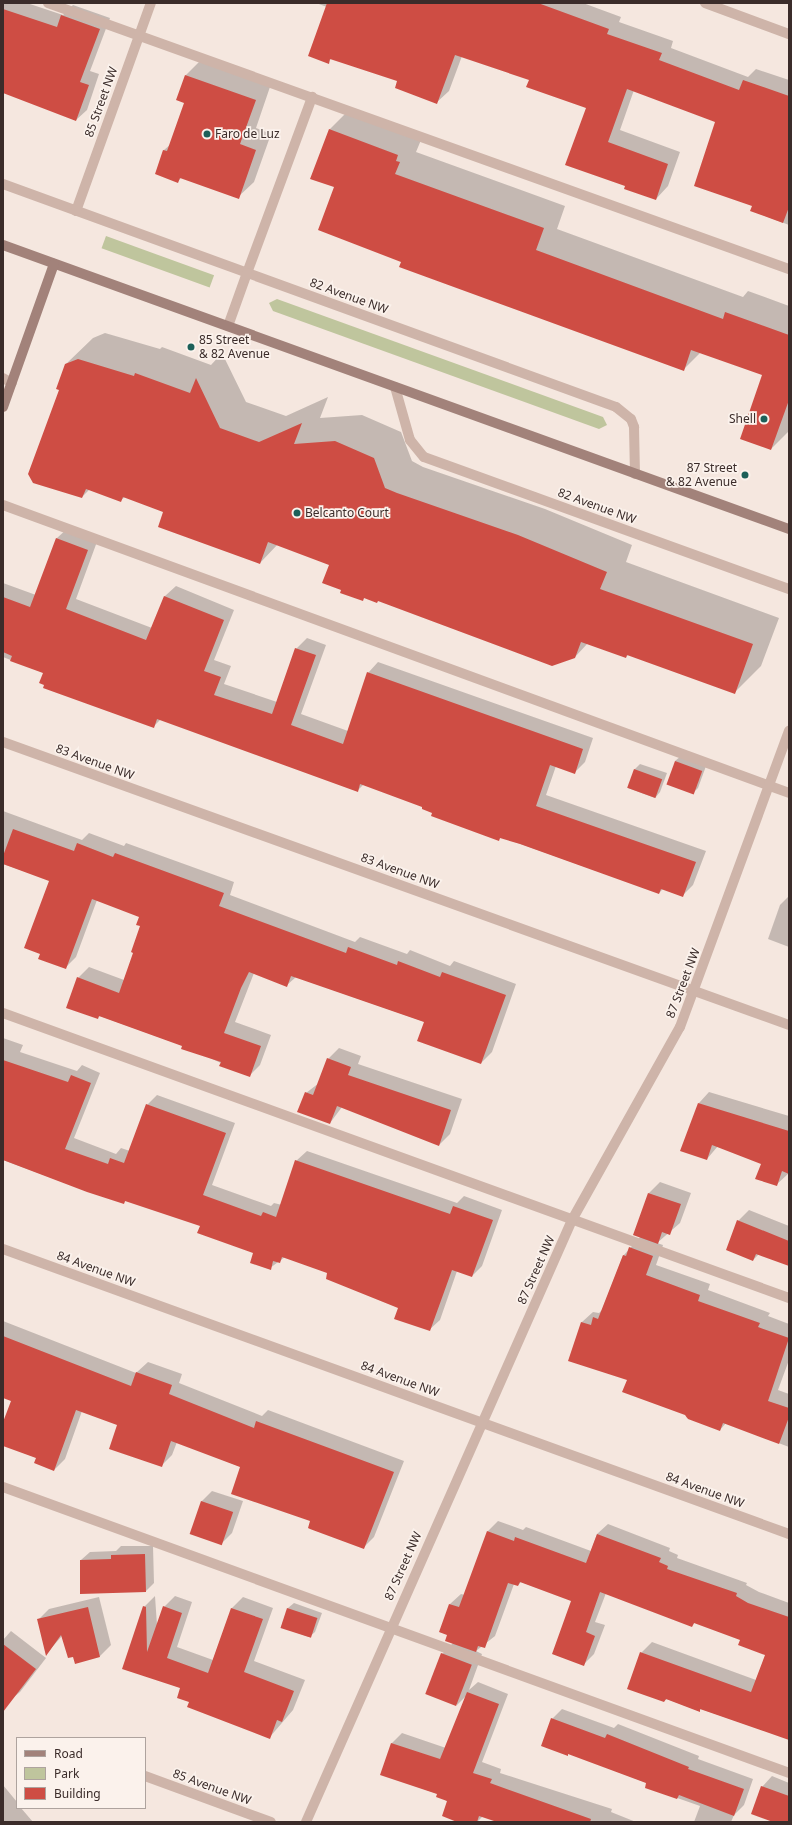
<!DOCTYPE html>
<html>
<head>
<meta charset="utf-8">
<style>
  body { margin:0 }
  #map { position:relative; width:792px; height:1825px; overflow:hidden; background:#f5e7df; font-family:"Noto Sans",sans-serif }
  div>[style] { position:absolute }
  .green>* { inset:0; background:#bfc59d; transform-origin:0 0 }
  .shadow>* { inset:0; background:#0003 }
  .building>* { inset:0; background:#ce4d44; transform-origin:0 0 }
  .lane>* { height:10px; margin:-5px; padding:0 5px; transform-origin:5px; border-radius:5px; background:#ceb4a9 }
  .street>* { height:10px; margin:-5px; padding:0 5px; transform-origin:5px; border-radius:5px; background:#ceb4a9 }
  .secondary>* { height:10px; margin:-5px; padding:0 5px; transform-origin:5px; border-radius:5px; background:#a2827a }
  .dots>* { width:11px; height:11px; translate:-50% -50%; box-sizing:border-box; border:2px solid #fbf2ec; border-radius:50% }
  span { translate:-50% -50%; white-space:nowrap; text-align:center; line-height:1.15; -webkit-text-stroke:3.5px #fbf2ec; paint-order:stroke }
  .street-label { font-size:12px; color:#3b2c2a }
  .poi-label { font-size:12px; color:#3b2c2a }
  .left { translate:0 -50%; text-align:left }
  .right { translate:-100% -50%; text-align:right }
  .frame { position:absolute; inset:0; border:4px solid #3b2c2a; pointer-events:none }
  .legend { position:absolute; left:16px; top:1737px; width:130px; height:72px; box-sizing:border-box; background:#fbf2ec; border:1px solid #aea39e; margin:0; padding:5px 7px; list-style:none; font-size:12px; color:#3b2c2a }
  .legend li { display:flex; align-items:center; gap:8px; height:20px }
  .legend b { width:20px; border:1px solid #aea39e }
</style>
</head>
<body>
<div id="map">
  <div class="green">
    <i style="left:106px;top:236px;width:115px;height:13px;rotate:20deg"></i>
    <i style="clip-path:polygon(277px 299px,603px 417px,607px 425px,599px 429px,273px 311px,269px 303px)"></i>
  </div>
  <div class="shadow">
    <i style="clip-path:polygon(3px 3px,27px 3px,63px 15px,73px 5px,110px 18px,90px 71px,99px 74px,87px 110px,76px 120px,3px 92px)"></i>
    <i style="clip-path:polygon(316px 3px,583px 3px,621px 17px,619px 22px,673px 41px,671px 48px,748px 77px,756px 69px,789px 80px,789px 225px,752px 211px,754px 206px,716px 121px,634px 90px,620px 130px,680px 152px,668px 186px,656px 199px,626px 185px,587px 108px,530px 79px,462px 56px,449px 91px,436px 103px,399px 80px,332px 58px,328px 62px,327px 7px)"></i>
    <i style="clip-path:polygon(202px 59px,271px 84px,256px 128px,271px 134px,254px 182px,238px 197px,182px 177px,178px 181px,156px 173px,164px 150px,171px 144px,186px 102px,186px 75px)"></i>
    <i style="clip-path:polygon(351px 108px,421px 140px,416px 152px,565px 206px,557px 229px,743px 297px,748px 291px,789px 306px,789px 431px,771px 449px,763px 374px,701px 352px,683px 370px,403px 261px,335px 187px,329px 130px)"></i>
    <i style="clip-path:polygon(105px 333px,160px 349px,162px 347px,211px 365px,222px 353px,246px 402px,286px 416px,328px 397px,320px 418px,362px 415px,401px 432px,412px 461px,423px 467px,545px 509px,632px 545px,626px 562px,779px 618px,761px 666px,735px 692px,629px 654px,626px 657px,588px 643px,575px 657px,379px 600px,365px 597px,362px 600px,342px 590px,330px 564px,278px 544px,260px 563px,165px 511px,125px 497px,121px 500px,90px 489px,82px 497px,60px 389px,66px 364px,93px 338px)"></i>
    <i style="clip-path:polygon(68px 528px,98px 539px,76px 599px,152px 628px,165px 596px,176px 586px,234px 610px,214px 660px,231px 666px,224px 684px,277px 702px,296px 649px,307px 638px,326px 645px,301px 714px,348px 731px,368px 673px,378px 662px,593px 738px,585px 762px,575px 772px,556px 766px,546px 795px,706px 851px,693px 885px,682px 896px,663px 889px,659px 893px,501px 837px,498px 840px,424px 806px,364px 784px,357px 791px,161px 719px,154px 726px,44px 673px,3px 657px,3px 583px,36px 595px,57px 538px)"></i>
    <i style="clip-path:polygon(681px 756px,706px 766px,698px 788px,693px 793px,675px 761px)"></i>
    <i style="clip-path:polygon(640px 764px,667px 773px,660px 792px,655px 798px,628px 788px,635px 769px)"></i>
    <i style="clip-path:polygon(3px 811px,82px 840px,89px 833px,124px 846px,126px 843px,234px 882px,230px 895px,355px 942px,360px 937px,407px 954px,410px 950px,450px 966px,454px 961px,516px 984px,492px 1052px,481px 1063px,425px 1022px,296px 977px,287px 985px,254px 973px,235px 1022px,271px 1035px,260px 1065px,249px 1076px,184px 1046px,100px 1016px,97px 1018px,78px 978px,89px 967px,124px 980px,135px 952px,141px 926px,140px 916px,97px 900px,76px 957px,65px 968px,50px 880px,3px 864px)"></i>
    <i style="clip-path:polygon(789px 896px,789px 947px,768px 939px,780px 905px)"></i>
    <i style="clip-path:polygon(3px 1038px,23px 1045px,20px 1052px,77px 1071px,82px 1065px,100px 1073px,74px 1138px,116px 1154px,121px 1148px,130px 1151px,147px 1105px,157px 1095px,235px 1123px,212px 1185px,271px 1206px,274px 1203px,282px 1205px,296px 1161px,307px 1151px,457px 1203px,464px 1196px,502px 1210px,482px 1266px,472px 1276px,457px 1271px,440px 1320px,429px 1330px,399px 1307px,329px 1273px,285px 1257px,270px 1268px,255px 1253px,201px 1225px,126px 1200px,124px 1203px,87px 1191px,3px 1160px)"></i>
    <i style="clip-path:polygon(339px 1048px,361px 1056px,358px 1064px,462px 1099px,450px 1134px,439px 1145px,342px 1107px,330px 1123px,306px 1093px,319px 1083px,328px 1059px)"></i>
    <i style="clip-path:polygon(709px 1092px,789px 1116px,789px 1173px,776px 1185px,762px 1163px,718px 1146px,707px 1159px,699px 1103px)"></i>
    <i style="clip-path:polygon(660px 1182px,691px 1193px,680px 1223px,657px 1243px,663px 1245px,656px 1265px,710px 1284px,708px 1290px,770px 1313px,768px 1316px,789px 1324px,789px 1360px,778px 1390px,789px 1394px,789px 1447px,726px 1423px,720px 1430px,686px 1417px,686px 1414px,628px 1379px,569px 1360px,582px 1322px,593px 1312px,599px 1313px,602px 1310px,623px 1256px,641px 1236px,649px 1193px)"></i>
    <i style="clip-path:polygon(749px 1210px,789px 1226px,789px 1265px,759px 1254px,753px 1260px,738px 1221px)"></i>
    <i style="clip-path:polygon(3px 1321px,136px 1373px,148px 1362px,182px 1374px,179px 1383px,262px 1416px,268px 1410px,404px 1461px,374px 1537px,364px 1547px,311px 1521px,241px 1467px,177px 1442px,172px 1455px,161px 1466px,119px 1424px,82px 1411px,65px 1459px,54px 1470px,37px 1458px,3px 1445px,3px 1425px,12px 1401px,3px 1397px)"></i>
    <i style="clip-path:polygon(212px 1491px,243px 1501px,232px 1533px,221px 1544px,201px 1502px)"></i>
    <i style="clip-path:polygon(498px 1521px,523px 1530px,526px 1527px,591px 1551px,597px 1534px,608px 1524px,670px 1548px,669px 1551px,678px 1555px,677px 1558px,747px 1583px,746px 1585px,759px 1592px,789px 1603px,789px 1739px,701px 1709px,699px 1711px,667px 1699px,664px 1701px,641px 1653px,652px 1642px,756px 1680px,766px 1654px,741px 1639px,695px 1622px,692px 1626px,606px 1593px,595px 1622px,605px 1625px,594px 1654px,584px 1664px,572px 1600px,521px 1582px,518px 1585px,514px 1584px,495px 1636px,476px 1651px,482px 1654px,469px 1690px,478px 1682px,508px 1694px,482px 1762px,501px 1769px,500px 1773px,612px 1809px,611px 1812px,636px 1822px,500px 1822px,483px 1816px,477px 1822px,472px 1822px,438px 1794px,381px 1774px,392px 1743px,402px 1733px,446px 1748px,466px 1696px,457px 1705px,442px 1654px,453px 1643px,449px 1635px,440px 1632px,450px 1604px,461px 1594px,465px 1595px,488px 1531px)"></i>
    <i style="clip-path:polygon(121px 1546px,153px 1546px,154px 1583px,145px 1592px,81px 1560px,90px 1552px,116px 1551px)"></i>
    <i style="clip-path:polygon(155px 1596px,157px 1625px,164px 1607px,175px 1596px,192px 1602px,177px 1647px,213px 1660px,232px 1608px,243px 1597px,273px 1608px,254px 1661px,305px 1680px,293px 1710px,269px 1738px,190px 1702px,181px 1688px,124px 1668px,144px 1607px)"></i>
    <i style="clip-path:polygon(99px 1597px,111px 1645px,100px 1656px,74px 1656px,62px 1636px,46px 1654px,38px 1620px,49px 1609px)"></i>
    <i style="clip-path:polygon(294px 1603px,322px 1613px,315px 1632px,309px 1637px,281px 1627px,288px 1608px)"></i>
    <i style="clip-path:polygon(11px 1631px,46px 1658px,20px 1692px,3px 1706px,3px 1640px)"></i>
    <i style="clip-path:polygon(562px 1709px,614px 1728px,618px 1724px,699px 1756px,698px 1759px,753px 1779px,744px 1805px,734px 1815px,731px 1822px,694px 1822px,700px 1806px,646px 1787px,647px 1783px,569px 1753px,567px 1755px,552px 1719px)"></i>
    <i style="clip-path:polygon(772px 1776px,789px 1783px,789px 1822px,776px 1822px,762px 1787px)"></i>
    <i style="clip-path:polygon(3px 1785px,17px 1802px,17px 1808px,21px 1808px,33px 1822px,3px 1822px)"></i>
  </div>
  <div class="building">
    <i style="clip-path:polygon(327px 3px,538px 3px,609px 29px,607px 34px,662px 53px,659px 60px,739px 90px,743px 80px,789px 96px,789px 207px,783px 223px,750px 211px,752px 206px,694px 186px,715px 122px,627px 89px,608px 142px,668px 164px,656px 200px,624px 189px,625px 186px,565px 165px,586px 108px,526px 87px,529px 80px,455px 55px,437px 104px,395px 88px,397px 81px,330px 59px,329px 64px,308px 56px)"></i>
    <i style="clip-path:polygon(3px 9px,57px 27px,61px 15px,100px 29px,80px 82px,89px 85px,76px 121px,3px 93px)"></i>
    <i style="clip-path:polygon(185px 75px,256px 100px,240px 144px,256px 150px,239px 199px,180px 178px,178px 183px,155px 174px,163px 150px,167px 151px,184px 103px,176px 100px)"></i>
    <i style="clip-path:polygon(329px 129px,398px 155px,396px 161px,400px 162px,395px 174px,544px 228px,536px 250px,723px 319px,725px 312px,789px 335px,789px 400px,771px 450px,740px 439px,762px 375px,691px 350px,684px 371px,399px 267px,401px 262px,318px 230px,334px 187px,310px 179px)"></i>
    <i style="clip-path:polygon(78px 359px,134px 376px,135px 373px,190px 393px,196px 378px,220px 428px,259px 442px,302px 423px,294px 444px,335px 441px,374px 458px,385px 488px,397px 493px,518px 535px,607px 572px,600px 589px,753px 644px,735px 694px,627px 655px,626px 658px,581px 642px,575px 658px,552px 666px,378px 601px,377px 603px,364px 598px,363px 601px,340px 593px,341px 590px,322px 583px,329px 565px,268px 542px,260px 564px,158px 527px,163px 512px,123px 497px,121px 502px,86px 489px,82px 498px,33px 483px,28px 474px,59px 390px,56px 389px,65px 364px)"></i>
    <i style="clip-path:polygon(56px 538px,88px 550px,66px 609px,146px 640px,164px 596px,224px 620px,204px 671px,221px 677px,214px 695px,272px 714px,295px 648px,316px 655px,291px 725px,343px 744px,367px 672px,583px 749px,575px 774px,550px 765px,536px 806px,696px 862px,683px 897px,661px 889px,659px 894px,520px 844px,500px 838px,499px 841px,431px 816px,432px 813px,422px 809px,422px 807px,360px 784px,358px 792px,157px 719px,154px 728px,43px 688px,44px 685px,39px 683px,43px 673px,10px 661px,12px 656px,3px 652px,3px 597px,30px 607px)"></i>
    <i style="left:675px;top:761px;width:29px;height:25px;rotate:20deg"></i>
    <i style="left:634px;top:769px;width:30px;height:20px;rotate:20deg"></i>
    <i style="clip-path:polygon(13px 829px,74px 851px,77px 843px,113px 857px,115px 853px,224px 893px,219px 906px,346px 953px,348px 947px,397px 965px,398px 961px,440px 977px,442px 972px,506px 995px,481px 1064px,417px 1041px,424px 1022px,291px 976px,287px 987px,249px 972px,241px 988px,224px 1033px,261px 1046px,250px 1077px,219px 1066px,221px 1062px,181px 1049px,182px 1046px,99px 1016px,98px 1019px,66px 1008px,77px 977px,119px 993px,133px 953px,131px 952px,140px 926px,136px 925px,139px 917px,92px 899px,66px 969px,38px 959px,40px 954px,24px 948px,49px 881px,3px 864px,3px 856px)"></i>
    <i style="clip-path:polygon(327px 1058px,351px 1067px,348px 1075px,451px 1110px,439px 1146px,337px 1106px,330px 1124px,297px 1112px,305px 1092px,313px 1095px)"></i>
    <i style="clip-path:polygon(3px 1060px,68px 1082px,71px 1075px,91px 1083px,65px 1149px,108px 1164px,110px 1158px,124px 1163px,146px 1104px,226px 1133px,203px 1195px,261px 1216px,263px 1212px,276px 1217px,295px 1160px,450px 1214px,453px 1206px,493px 1220px,472px 1277px,452px 1270px,430px 1331px,394px 1319px,398px 1308px,326px 1279px,327px 1273px,282px 1257px,280px 1263px,273px 1261px,271px 1270px,250px 1263px,253px 1253px,197px 1233px,200px 1226px,125px 1201px,124px 1204px,87px 1192px,3px 1160px)"></i>
    <i style="clip-path:polygon(698px 1103px,789px 1131px,789px 1174px,782px 1171px,777px 1186px,755px 1179px,761px 1164px,712px 1145px,707px 1160px,680px 1151px)"></i>
    <i style="clip-path:polygon(648px 1193px,681px 1204px,670px 1235px,662px 1232px,658px 1244px,633px 1235px)"></i>
    <i style="clip-path:polygon(737px 1220px,789px 1241px,789px 1266px,756px 1254px,753px 1261px,726px 1250px)"></i>
    <i style="clip-path:polygon(629px 1247px,653px 1256px,646px 1275px,700px 1295px,698px 1301px,760px 1323px,758px 1327px,789px 1338px,768px 1401px,789px 1408px,789px 1417px,779px 1444px,723px 1423px,720px 1431px,688px 1419px,685px 1415px,622px 1392px,627px 1380px,568px 1361px,581px 1322px,591px 1325px,593px 1317px,598px 1319px,623px 1255px,626px 1256px)"></i>
    <i style="clip-path:polygon(3px 1336px,131px 1386px,136px 1372px,172px 1385px,169px 1394px,254px 1428px,256px 1421px,394px 1472px,364px 1549px,310px 1529px,308px 1528px,310px 1521px,231px 1494px,240px 1467px,171px 1441px,162px 1467px,109px 1449px,117px 1425px,76px 1410px,54px 1471px,34px 1463px,36px 1458px,3px 1446px,3px 1422px,11px 1401px,3px 1398px)"></i>
    <i style="left:201px;top:1501px;width:34px;height:35px;rotate:19deg"></i>
    <i style="clip-path:polygon(487px 1531px,514px 1541px,515px 1537px,586px 1563px,597px 1534px,661px 1558px,659px 1562px,668px 1566px,667px 1569px,737px 1593px,736px 1596px,748px 1603px,789px 1617px,789px 1740px,700px 1709px,700px 1712px,666px 1699px,664px 1702px,627px 1689px,640px 1652px,751px 1692px,765px 1655px,738px 1645px,740px 1640px,694px 1623px,692px 1627px,600px 1592px,586px 1632px,595px 1636px,584px 1666px,552px 1654px,571px 1601px,520px 1582px,518px 1586px,508px 1583px,485px 1648px,478px 1646px,476px 1652px,445px 1641px,447px 1635px,439px 1632px,449px 1604px,459px 1607px)"></i>
    <i style="clip-path:polygon(145px 1554px,146px 1592px,80px 1594px,80px 1560px,111px 1559px,111px 1555px)"></i>
    <i style="clip-path:polygon(143px 1606px,146px 1607px,147px 1652px,163px 1606px,182px 1613px,167px 1658px,208px 1673px,231px 1608px,263px 1619px,244px 1672px,294px 1691px,282px 1722px,277px 1720px,270px 1739px,187px 1707px,189px 1702px,177px 1698px,180px 1688px,122px 1669px)"></i>
    <i style="clip-path:polygon(88px 1607px,100px 1657px,75px 1664px,73px 1657px,68px 1658px,61px 1635px,46px 1656px,37px 1619px)"></i>
    <i style="left:287px;top:1608px;width:32px;height:21px;rotate:18deg"></i>
    <i style="clip-path:polygon(3px 1644px,36px 1669px,3px 1712px)"></i>
    <i style="left:441px;top:1653px;width:33px;height:44px;rotate:21deg"></i>
    <i style="clip-path:polygon(467px 1692px,499px 1704px,473px 1773px,492px 1779px,490px 1783px,591px 1819px,590px 1822px,497px 1822px,479px 1816px,477px 1822px,457px 1822px,442px 1816px,447px 1801px,436px 1797px,437px 1794px,380px 1775px,391px 1743px,440px 1759px)"></i>
    <i style="clip-path:polygon(551px 1718px,605px 1738px,607px 1734px,689px 1767px,688px 1769px,744px 1789px,734px 1816px,679px 1795px,677px 1799px,645px 1788px,646px 1783px,568px 1754px,568px 1756px,541px 1746px)"></i>
    <i style="clip-path:polygon(761px 1786px,789px 1796px,789px 1822px,773px 1822px,751px 1814px)"></i>
  </div>
  <div class="lane">
    <i style="left:48px;top:3px;width:787px;rotate:19.75deg"></i>
    <i style="left:247px;top:273px;width:188px;rotate:-69.7deg"></i>
    <i style="left:3px;top:378px;width:10px;rotate:29deg"></i>
    <i style="left:3px;top:505px;width:837px;rotate:20.12deg"></i>
    <i style="left:3px;top:1013px;width:836px;rotate:19.93deg"></i>
    <i style="left:3px;top:1487px;width:836px;rotate:19.99deg"></i>
  </div>
  <div class="street">
    <i style="left:705px;top:3px;width:90px;rotate:20.3deg"></i>
    <i style="left:3px;top:184px;width:652px;rotate:19.99deg"></i>
    <i style="left:616px;top:407px;width:19px;rotate:39deg"></i>
    <i style="left:631px;top:419px;width:9px;rotate:69deg"></i>
    <i style="left:634px;top:427px;width:47px;rotate:88.8deg"></i>
    <i style="left:76px;top:211px;width:221px;rotate:-70.2deg"></i>
    <i style="left:228px;top:326px;width:56px;rotate:-70.3deg"></i>
    <i style="left:395px;top:387px;width:55px;rotate:74.2deg"></i>
    <i style="left:410px;top:440px;width:22px;rotate:51deg"></i>
    <i style="left:424px;top:457px;width:388px;rotate:19.9deg"></i>
    <i style="left:3px;top:742px;width:835px;rotate:19.8deg"></i>
    <i style="left:3px;top:1249px;width:836px;rotate:19.93deg"></i>
    <i style="left:145px;top:1776px;width:134px;rotate:20.1deg"></i>
    <i style="left:306px;top:1822px;width:658px;rotate:-66.16deg"></i>
    <i style="left:572px;top:1220px;width:221px;rotate:-60.8deg"></i>
    <i style="left:680px;top:1027px;width:316px;rotate:-69.8deg"></i>
  </div>
  <div class="secondary">
    <i style="left:3px;top:245px;width:836px;rotate:19.87deg"></i>
    <i style="left:3px;top:407px;width:152px;rotate:-70.4deg"></i>
  </div>
  <div class="dots">
    <i style="left:207px;top:134px;background:#1c6059"></i>
    <i style="left:191px;top:347px;background:#1c6059"></i>
    <i style="left:764px;top:419px;background:#1c6059"></i>
    <i style="left:745px;top:475px;background:#1c6059"></i>
    <i style="left:297px;top:513px;background:#1c6059"></i>
  </div>
  <div class="street-label">
    <span style="left:101px;top:102px;rotate:-70deg">85 Street NW</span>
    <span style="left:349px;top:296px;rotate:20deg">82 Avenue NW</span>
    <span style="left:597px;top:506px;rotate:20deg">82 Avenue NW</span>
    <span style="left:95px;top:762px;rotate:20deg">83 Avenue NW</span>
    <span style="left:400px;top:871px;rotate:20deg">83 Avenue NW</span>
    <span style="left:683px;top:983px;rotate:-69deg">87 Street NW</span>
    <span style="left:96px;top:1269px;rotate:20deg">84 Avenue NW</span>
    <span style="left:536px;top:1270px;rotate:-66deg">87 Street NW</span>
    <span style="left:400px;top:1379px;rotate:20deg">84 Avenue NW</span>
    <span style="left:705px;top:1490px;rotate:20deg">84 Avenue NW</span>
    <span style="left:403px;top:1566px;rotate:-66deg">87 Street NW</span>
    <span style="left:212px;top:1787px;rotate:20deg">85 Avenue NW</span>
  </div>
  <div class="poi-label">
    <span class="left" style="left:215px;top:134px">Faro de Luz</span>
    <span class="left" style="left:199px;top:347px">85 Street<br>&amp; 82 Avenue</span>
    <span class="right" style="left:756px;top:419px">Shell</span>
    <span class="right" style="left:737px;top:475px">87 Street<br>&amp; 82 Avenue</span>
    <span class="left" style="left:305px;top:513px">Belcanto Court</span>
  </div>
  <div class="frame"></div>
  <ul class="legend">
  <li><b style="height:5px;background:#a2827a"></b>Road</li>
  <li><b style="height:11px;background:#bfc59d"></b>Park</li>
  <li><b style="height:11px;background:#ce4d44"></b>Building</li>
  </ul>
</div>
</body>
</html>
